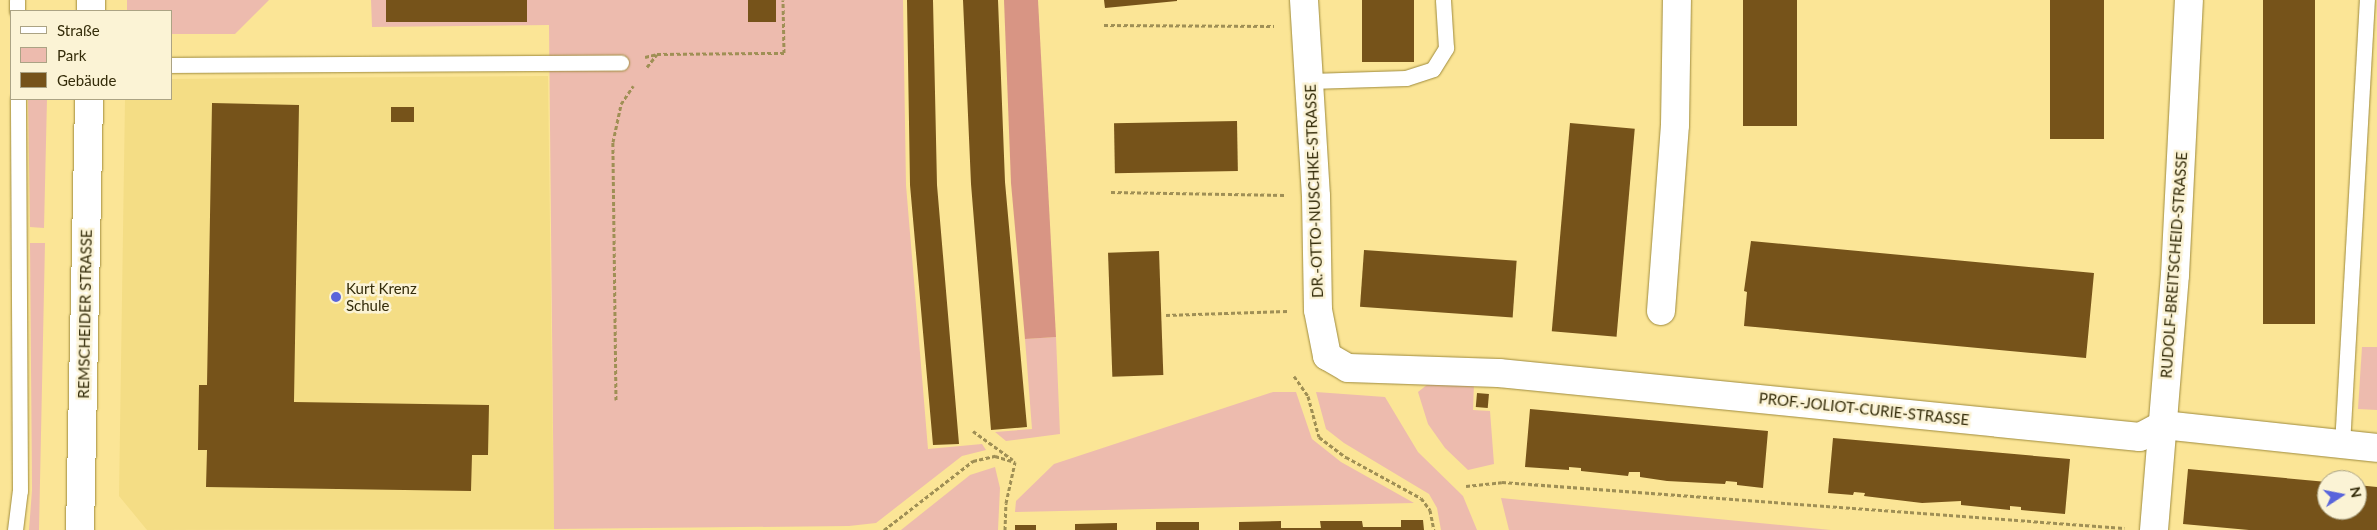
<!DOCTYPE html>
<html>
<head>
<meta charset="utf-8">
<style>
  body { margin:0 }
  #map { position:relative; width:2377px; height:530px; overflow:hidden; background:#fbe596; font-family:Lato,sans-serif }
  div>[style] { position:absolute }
  .built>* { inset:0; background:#f4dd85 }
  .green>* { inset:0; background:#edbbae }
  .forest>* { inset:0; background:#d89584 }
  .building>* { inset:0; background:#76531a; transform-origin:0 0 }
  .path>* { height:3px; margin-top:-1.5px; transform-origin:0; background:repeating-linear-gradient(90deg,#9f8f55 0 4px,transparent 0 6.5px) }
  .roads { filter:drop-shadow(0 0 1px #9f8b3d) drop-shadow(0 0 1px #9f8b3d) }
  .lane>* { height:15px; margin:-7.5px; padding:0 7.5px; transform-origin:7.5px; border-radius:7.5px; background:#fff }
  .street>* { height:28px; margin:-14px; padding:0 14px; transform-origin:14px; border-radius:14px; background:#fff }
  .dots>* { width:14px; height:14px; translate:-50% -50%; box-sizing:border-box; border:2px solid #fbf3d5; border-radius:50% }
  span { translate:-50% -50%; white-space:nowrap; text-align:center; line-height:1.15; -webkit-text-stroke:5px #fbf3d5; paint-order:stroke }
  .street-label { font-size:15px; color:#342c0a }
  .poi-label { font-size:15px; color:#342c0a }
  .left { translate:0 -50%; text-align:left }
  .legend { position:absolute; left:10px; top:10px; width:162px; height:90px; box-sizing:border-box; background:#fbf3d5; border:1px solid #aba384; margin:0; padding:6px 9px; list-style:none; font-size:15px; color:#342c0a }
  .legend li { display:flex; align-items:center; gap:10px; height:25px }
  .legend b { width:25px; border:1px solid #aba384 }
  .north { position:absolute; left:2317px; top:470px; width:50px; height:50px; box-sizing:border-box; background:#fbf3d5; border:1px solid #aba384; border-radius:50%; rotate:79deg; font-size:14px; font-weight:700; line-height:20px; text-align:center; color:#342c0a }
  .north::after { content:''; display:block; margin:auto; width:18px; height:22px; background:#5964db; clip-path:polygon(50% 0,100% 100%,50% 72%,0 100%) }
</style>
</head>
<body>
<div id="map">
  <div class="built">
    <i style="clip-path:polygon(548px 76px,554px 529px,147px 530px,119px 496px,125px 99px,171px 99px,171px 79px)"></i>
  </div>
  <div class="green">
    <i style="clip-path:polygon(127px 0,269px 0,235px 34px,171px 34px,171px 11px,127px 11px)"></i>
    <i style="clip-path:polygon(371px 0,903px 0,906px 185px,928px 449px,982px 444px,986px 450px,962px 456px,876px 523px,849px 526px,554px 529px,549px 25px,372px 27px)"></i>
    <i style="clip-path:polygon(28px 99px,47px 99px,44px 228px,30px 227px)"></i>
    <i style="clip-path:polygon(30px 243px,45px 243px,39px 530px,29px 530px,32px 490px)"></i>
    <i style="clip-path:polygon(1056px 337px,1060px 434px,1006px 441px,995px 432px,1032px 429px,1025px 339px)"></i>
    <i style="clip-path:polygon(2362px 347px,2377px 347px,2377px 410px,2358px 409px)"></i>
    <i style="clip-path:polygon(1474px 383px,1473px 410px,1490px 411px,1494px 464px,1468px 470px,1445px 448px,1428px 424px,1418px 392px,1428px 384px)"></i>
    <i style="clip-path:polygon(1273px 392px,1296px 392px,1312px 439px,1341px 462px,1414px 503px,1015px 512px,1016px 501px,1054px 464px)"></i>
    <i style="clip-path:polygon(1316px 392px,1385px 397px,1418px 452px,1463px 496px,1477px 530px,1441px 530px,1437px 508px,1429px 494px,1344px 443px,1326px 429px)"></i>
    <i style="clip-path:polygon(995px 467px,1000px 488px,998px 530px,901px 530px,970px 475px)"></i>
    <i style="clip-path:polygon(1501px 498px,1831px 530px,1509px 530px)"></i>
  </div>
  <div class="forest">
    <i style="clip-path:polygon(1004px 0,1038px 0,1056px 337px,1025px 339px,1011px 183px)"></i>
  </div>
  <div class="building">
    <i style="left:386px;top:0;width:141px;height:22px"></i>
    <i style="left:748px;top:0;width:28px;height:22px"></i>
    <i style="clip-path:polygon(907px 0,933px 0,937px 185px,959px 444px,933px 445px,910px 185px)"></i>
    <i style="clip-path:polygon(963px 0,998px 0,1005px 182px,1027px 427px,991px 430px,971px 184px)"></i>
    <i style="clip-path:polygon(1104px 0,1177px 0,1177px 1px,1105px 8px)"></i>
    <i style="left:1362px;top:0;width:52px;height:62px"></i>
    <i style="left:1743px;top:0;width:54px;height:126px"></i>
    <i style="left:2050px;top:0;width:54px;height:139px"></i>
    <i style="left:2263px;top:0;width:52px;height:324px"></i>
    <i style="clip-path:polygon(212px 103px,299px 105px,294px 402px,489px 405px,488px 455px,472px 455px,471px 491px,206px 487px,207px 450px,198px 450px,199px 385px,207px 385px)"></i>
    <i style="left:414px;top:107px;width:15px;height:23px;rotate:90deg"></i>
    <i style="left:1237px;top:121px;width:50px;height:123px;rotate:89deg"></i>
    <i style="left:1570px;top:123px;width:65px;height:209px;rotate:5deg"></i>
    <i style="clip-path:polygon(1751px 241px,2094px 273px,2086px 358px,1744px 326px,1747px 292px,1744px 291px)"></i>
    <i style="left:1364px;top:250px;width:153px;height:57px;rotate:4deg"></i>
    <i style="left:1159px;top:251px;width:124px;height:51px;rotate:88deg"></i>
    <i style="left:1477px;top:393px;width:12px;height:14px;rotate:5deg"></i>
    <i style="clip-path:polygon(1530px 409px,1768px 431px,1763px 488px,1737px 485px,1737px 482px,1726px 481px,1725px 484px,1667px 481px,1640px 477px,1640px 472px,1629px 472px,1628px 476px,1581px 471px,1581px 468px,1569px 467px,1569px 470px,1525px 467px)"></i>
    <i style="clip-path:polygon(1833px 438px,2070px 459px,2065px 514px,2021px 510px,2021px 507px,2010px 506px,2010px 510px,1961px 505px,1961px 501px,1922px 503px,1864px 496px,1865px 493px,1854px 492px,1853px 495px,1828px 493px)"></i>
    <i style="clip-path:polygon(2188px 469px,2327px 482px,2327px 510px,2357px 510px,2357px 485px,2377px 487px,2377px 530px,2249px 530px,2183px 524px)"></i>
    <i style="clip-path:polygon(1401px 520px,1423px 520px,1424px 530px,1239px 530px,1239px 522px,1281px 521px,1281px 528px,1321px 528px,1320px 521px,1362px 521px,1363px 527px,1401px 527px)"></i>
    <i style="left:1199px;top:522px;width:8px;height:43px;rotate:90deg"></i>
    <i style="clip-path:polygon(1117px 523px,1117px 530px,1075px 530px,1075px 524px)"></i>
    <i style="left:1015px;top:525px;width:21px;height:5px"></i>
  </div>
  <div class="path">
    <i style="left:1104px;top:25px;width:170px;rotate:0.3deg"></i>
    <i style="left:645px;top:57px;width:12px;rotate:-14deg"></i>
    <i style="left:657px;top:54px;width:127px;rotate:-0.5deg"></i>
    <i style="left:784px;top:53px;width:53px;rotate:-91.1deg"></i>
    <i style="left:647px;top:67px;width:16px;rotate:-52deg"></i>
    <i style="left:1111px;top:192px;width:174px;rotate:1deg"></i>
    <i style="left:1166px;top:315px;width:122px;rotate:-1.9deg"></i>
    <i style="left:1294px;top:376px;width:24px;rotate:55deg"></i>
    <i style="left:1308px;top:396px;width:42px;rotate:75deg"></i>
    <i style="left:1319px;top:437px;width:34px;rotate:37deg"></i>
    <i style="left:1346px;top:457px;width:85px;rotate:28.7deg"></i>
    <i style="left:1421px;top:498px;width:15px;rotate:53deg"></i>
    <i style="left:1430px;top:510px;width:20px;rotate:79deg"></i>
    <i style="left:616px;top:400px;width:258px;rotate:-90.7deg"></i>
    <i style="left:613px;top:142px;width:39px;rotate:-78deg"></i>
    <i style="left:621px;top:104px;width:22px;rotate:-56deg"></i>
    <i style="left:973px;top:431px;width:49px;rotate:35.9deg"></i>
    <i style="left:1466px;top:486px;width:36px;rotate:-6deg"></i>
    <i style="left:1502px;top:482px;width:624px;rotate:4.23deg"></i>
    <i style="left:884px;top:530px;width:113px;rotate:-37.8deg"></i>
    <i style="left:973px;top:461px;width:23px;rotate:-13deg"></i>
    <i style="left:995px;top:456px;width:21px;rotate:17deg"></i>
    <i style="left:1005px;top:530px;width:27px;rotate:-88deg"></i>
    <i style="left:1006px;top:503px;width:42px;rotate:-77.6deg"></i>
  </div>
  <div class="roads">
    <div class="lane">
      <i style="left:17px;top:0;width:11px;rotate:90deg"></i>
      <i style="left:171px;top:65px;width:450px;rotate:-0.3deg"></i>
      <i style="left:1310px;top:81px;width:96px;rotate:-1.8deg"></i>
      <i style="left:1406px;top:78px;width:28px;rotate:-18deg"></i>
      <i style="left:1433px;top:69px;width:25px;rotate:-58deg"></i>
      <i style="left:1446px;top:48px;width:48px;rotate:-93.6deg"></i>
      <i style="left:2342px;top:445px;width:446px;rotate:-86.8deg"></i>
      <i style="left:15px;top:530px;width:39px;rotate:-83deg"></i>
      <i style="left:20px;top:491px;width:392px;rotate:-90.3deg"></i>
    </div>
    <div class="street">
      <i style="left:1304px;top:0;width:196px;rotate:86.5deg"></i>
      <i style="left:1316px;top:196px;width:114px;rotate:89deg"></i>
      <i style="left:1318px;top:310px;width:47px;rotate:78.9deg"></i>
      <i style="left:1327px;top:356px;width:24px;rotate:30deg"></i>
      <i style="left:1348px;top:368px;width:151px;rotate:1.9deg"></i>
      <i style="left:1499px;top:373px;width:644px;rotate:5.7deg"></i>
      <i style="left:2140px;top:437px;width:26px;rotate:-28deg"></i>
      <i style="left:2163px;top:425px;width:215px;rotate:6.1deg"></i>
      <i style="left:91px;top:11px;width:11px;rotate:-90deg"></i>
      <i style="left:1661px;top:311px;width:187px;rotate:-85.7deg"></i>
      <i style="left:1675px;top:125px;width:125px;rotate:-89.1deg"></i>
      <i style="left:80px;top:530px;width:431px;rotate:-88.8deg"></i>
      <i style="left:2154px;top:530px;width:256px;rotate:-85.3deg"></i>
      <i style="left:2175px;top:275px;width:275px;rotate:-87.1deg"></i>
    </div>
  </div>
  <div class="dots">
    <i style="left:336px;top:297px;background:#5964db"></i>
  </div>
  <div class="street-label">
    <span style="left:1314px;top:191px;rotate:-92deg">DR.-OTTO-NUSCHKE-STRASSE</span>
    <span style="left:2174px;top:265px;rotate:-86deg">RUDOLF-BREITSCHEID-STRASSE</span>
    <span style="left:85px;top:314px;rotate:-89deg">REMSCHEIDER STRASSE</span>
    <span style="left:1864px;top:409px;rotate:6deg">PROF.-JOLIOT-CURIE-STRASSE</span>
  </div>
  <div class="poi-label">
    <span class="left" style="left:346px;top:297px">Kurt Krenz<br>Schule</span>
  </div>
  <ul class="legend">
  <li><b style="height:6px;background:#fff"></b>Straße</li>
  <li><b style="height:14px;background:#edbbae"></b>Park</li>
  <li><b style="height:14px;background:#76531a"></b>Gebäude</li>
  </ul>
  <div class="north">N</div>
</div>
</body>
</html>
